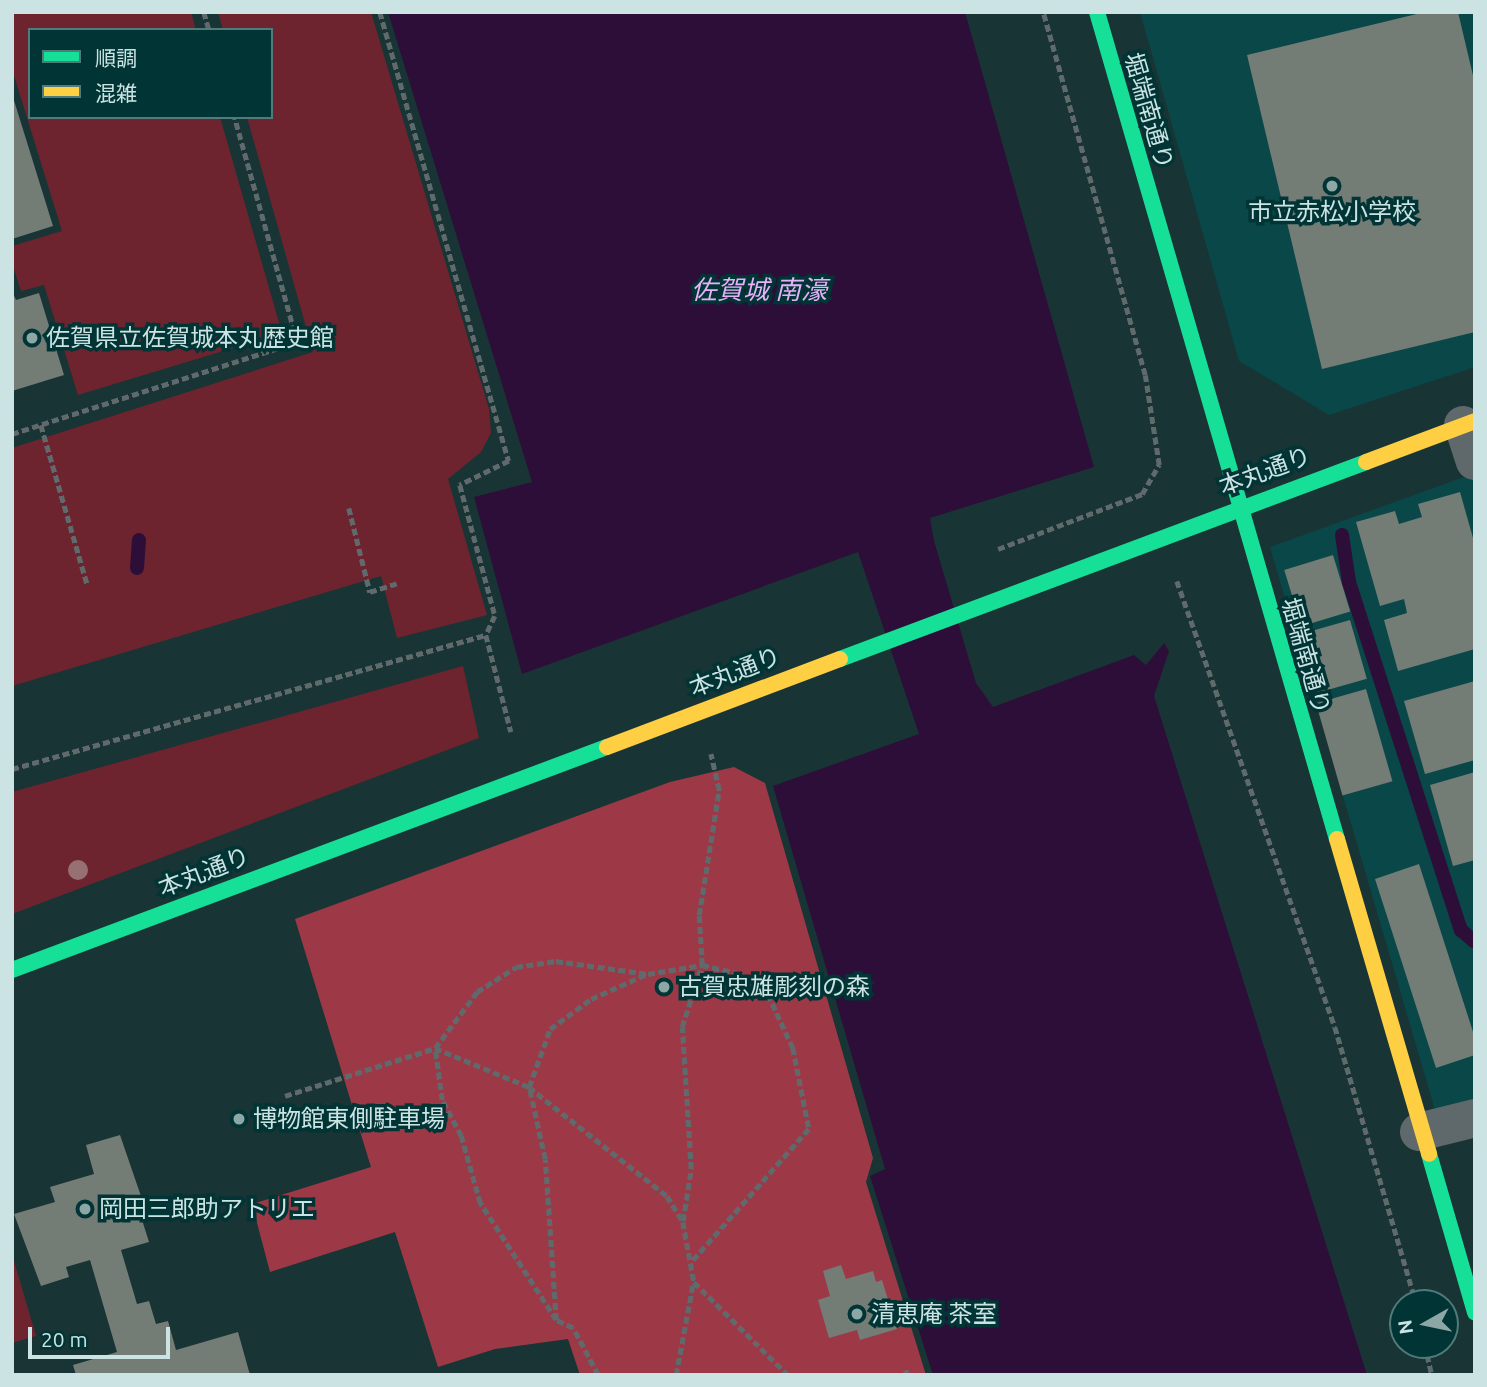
<!DOCTYPE html>
<html>
<head>
<meta charset="utf-8">
<style>
  body { margin:0 }
  #map { position:relative; width:1487px; height:1387px; overflow:hidden; background:#193434; font-family:Ubuntu,"Noto Sans JP",sans-serif }
  div>[style] { position:absolute }
  .built>* { inset:0; background:#094748 }
  .green>* { inset:0; background:#6e242f }
  .forest>* { inset:0; background:#9d3946 }
  .water>* { inset:0; background:#2d0e39 }
  .stream>* { height:14px; margin:-7px; padding:0 7px; transform-origin:7px; border-radius:7px; background:#2d0e39 }
  .building>* { inset:0; background:#747c76; transform-origin:0 0 }
  .path>* { height:4.5px; margin-top:-2.25px; transform-origin:0; background:repeating-linear-gradient(90deg,#606a6c 0 7px,transparent 0 10.5px) }
  .street>* { height:38px; margin:-19px; padding:0 19px; transform-origin:19px; border-radius:19px; background:#5f686b }
  .fast>* { height:16px; margin:-8px; padding:0 8px; transform-origin:8px; border-radius:8px; background:#16e098 }
  .slow>* { height:16px; margin:-8px; padding:0 8px; transform-origin:8px; border-radius:8px; background:#ffcf43 }
  .trees>* { width:20px; height:20px; margin:-10px; border-radius:50%; background:#967072 }
  .dots>* { width:19px; height:19px; translate:-50% -50%; box-sizing:border-box; border:4px solid #003435; border-radius:50% }
  span { translate:-50% -50%; white-space:nowrap; text-align:center; line-height:1.15; -webkit-text-stroke:7px #003435; paint-order:stroke }
  .street-label { font-size:24px; color:#cbe3e3 }
  .poi-label { font-size:24px; color:#cbe3e3 }
  .left { translate:0 -50%; text-align:left }
  .water-label { font-size:26px; color:#e6b1f8; font-style:italic }
  .frame { position:absolute; inset:0; border:14px solid #cbe3e3; pointer-events:none }
  .legend { position:absolute; left:28px; top:28px; width:245px; height:91px; box-sizing:border-box; background:#003435; border:2px solid #517a7b; margin:0; padding:9px 12px; list-style:none; font-size:21px; color:#cbe3e3 }
  .legend li { display:flex; align-items:center; gap:14px; height:35px }
  .legend b { width:35px; border:2px solid #517a7b }
  .north { position:absolute; left:1389px; top:1289px; width:70px; height:70px; box-sizing:border-box; background:#003435; border:2px solid #517a7b; border-radius:50%; rotate:261deg; font-size:19px; font-weight:700; line-height:28px; text-align:center; color:#cbe3e3 }
  .north::after { content:''; display:block; margin:auto; width:24px; height:32px; background:#8da6a6; clip-path:polygon(50% 0,100% 100%,50% 72%,0 100%) }
  .scale { position:absolute; left:28px; top:1327px; width:142px; height:32px; box-sizing:border-box; border:4px solid #cbe3e3; border-top:0; padding-left:9px; font-size:21px; line-height:24px; white-space:nowrap; color:#cbe3e3; -webkit-text-stroke:5px #003435; paint-order:stroke }
</style>
</head>
<body>
<div id="map">
  <div class="built">
    <i style="clip-path:polygon(1140px 12px,1475px 12px,1475px 367px,1329px 415px,1239px 361px)"></i>
    <i style="clip-path:polygon(1475px 473px,1475px 1101px,1435px 1110px,1270px 547px)"></i>
  </div>
  <div class="green">
    <i style="clip-path:polygon(12px 12px,191px 12px,196px 30px,30px 30px,30px 117px,220px 117px,282px 333px,78px 395px,44px 285px,21px 291px,12px 263px,12px 246px,62px 231px,12px 69px)"></i>
    <i style="clip-path:polygon(218px 12px,371px 12px,489px 409px,491px 433px,481px 452px,448px 479px,487px 615px,397px 638px,381px 576px,12px 686px,12px 448px,313px 352px,247px 117px,271px 117px,271px 30px,223px 30px)"></i>
    <i style="clip-path:polygon(463px 666px,479px 738px,12px 914px,12px 792px)"></i>
    <i style="clip-path:polygon(12px 1254px,36px 1336px,12px 1343px)"></i>
  </div>
  <div class="forest">
    <i style="clip-path:polygon(734px 767px,765px 783px,873px 1158px,866px 1182px,926px 1375px,580px 1375px,568px 1339px,495px 1349px,438px 1367px,395px 1232px,270px 1272px,252px 1204px,371px 1167px,295px 919px,670px 782px)"></i>
  </div>
  <div class="water">
    <i style="clip-path:polygon(388px 12px,965px 12px,1094px 467px,930px 518px,934px 541px,976px 683px,993px 707px,1134px 655px,1146px 665px,1164px 643px,1169px 651px,1154px 696px,1367px 1375px,933px 1375px,870px 1176px,885px 1169px,773px 786px,919px 734px,858px 552px,522px 674px,474px 497px,532px 482px)"></i>
  </div>
  <div class="stream">
    <i style="left:1342px;top:535px;width:48px;rotate:81.5deg"></i>
    <i style="left:1349px;top:582px;width:366px;rotate:72.2deg"></i>
    <i style="left:1461px;top:930px;width:18px;rotate:41deg"></i>
    <i style="left:137px;top:568px;width:28px;rotate:-86deg"></i>
  </div>
  <div class="building">
    <i style="clip-path:polygon(1425px 12px,1458px 12px,1475px 84px,1475px 332px,1322px 369px,1247px 55px)"></i>
    <i style="clip-path:polygon(12px 94px,53px 226px,12px 239px)"></i>
    <i style="clip-path:polygon(12px 291px,16px 300px,39px 293px,64px 375px,12px 391px)"></i>
    <i style="clip-path:polygon(1460px 492px,1475px 545px,1475px 649px,1398px 671px,1384px 620px,1407px 613px,1404px 599px,1380px 606px,1356px 522px,1395px 511px,1399px 524px,1422px 517px,1418px 504px)"></i>
    <i style="left:1333px;top:555px;width:59px;height:51px;rotate:73deg"></i>
    <i style="left:1350px;top:620px;width:61px;height:51px;rotate:74deg"></i>
    <i style="clip-path:polygon(1475px 681px,1475px 760px,1425px 774px,1404px 701px)"></i>
    <i style="left:1366px;top:689px;width:96px;height:52px;rotate:74deg"></i>
    <i style="clip-path:polygon(1475px 772px,1475px 860px,1453px 866px,1430px 785px)"></i>
    <i style="clip-path:polygon(1419px 864px,1475px 1038px,1475px 1055px,1436px 1068px,1375px 879px)"></i>
    <i style="clip-path:polygon(120px 1135px,143px 1202px,137px 1204px,149px 1242px,121px 1250px,137px 1304px,149px 1301px,156px 1324px,168px 1321px,176px 1350px,238px 1332px,250px 1375px,76px 1375px,73px 1365px,117px 1352px,90px 1260px,66px 1267px,69px 1277px,41px 1286px,14px 1214px,55px 1202px,50px 1187px,94px 1174px,86px 1145px)"></i>
    <i style="clip-path:polygon(841px 1265px,846px 1279px,873px 1271px,876px 1282px,882px 1280px,897px 1329px,860px 1340px,857px 1330px,829px 1338px,818px 1300px,830px 1296px,823px 1271px)"></i>
  </div>
  <div class="path">
    <i style="left:204px;top:12px;width:19px;rotate:74deg"></i>
    <i style="left:380px;top:12px;width:467px;rotate:74deg"></i>
    <i style="left:509px;top:461px;width:55px;rotate:153.9deg"></i>
    <i style="left:460px;top:485px;width:136px;rotate:75deg"></i>
    <i style="left:495px;top:616px;width:21px;rotate:115deg"></i>
    <i style="left:486px;top:635px;width:100px;rotate:75.5deg"></i>
    <i style="left:41px;top:425px;width:165px;rotate:73.8deg"></i>
    <i style="left:12px;top:434px;width:299px;rotate:-17.9deg"></i>
    <i style="left:297px;top:342px;width:234px;rotate:-105.6deg"></i>
    <i style="left:349px;top:508px;width:87px;rotate:76deg"></i>
    <i style="left:370px;top:592px;width:28px;rotate:-18deg"></i>
    <i style="left:998px;top:549px;width:154px;rotate:-20.9deg"></i>
    <i style="left:1142px;top:494px;width:34px;rotate:-60deg"></i>
    <i style="left:1159px;top:465px;width:91px;rotate:-98.8deg"></i>
    <i style="left:1145px;top:375px;width:377px;rotate:-105.7deg"></i>
    <i style="left:1177px;top:581px;width:473px;rotate:70.5deg"></i>
    <i style="left:1335px;top:1027px;width:288px;rotate:73.6deg"></i>
    <i style="left:12px;top:769px;width:493px;rotate:-15.8deg"></i>
    <i style="left:285px;top:1096px;width:157px;rotate:-17.7deg"></i>
    <i style="left:435px;top:1048px;width:102px;rotate:22.5deg"></i>
    <i style="left:529px;top:1087px;width:176px;rotate:38.3deg"></i>
    <i style="left:667px;top:1196px;width:31px;rotate:58deg"></i>
    <i style="left:683px;top:1222px;width:61px;rotate:79.6deg"></i>
    <i style="left:694px;top:1282px;width:132px;rotate:44.7deg"></i>
    <i style="left:683px;top:1221px;width:53px;rotate:-81.3deg"></i>
    <i style="left:691px;top:1169px;width:142px;rotate:-93.6deg"></i>
    <i style="left:682px;top:1027px;width:65px;rotate:-72.1deg"></i>
    <i style="left:702px;top:965px;width:39px;rotate:13deg"></i>
    <i style="left:740px;top:974px;width:34px;rotate:36deg"></i>
    <i style="left:768px;top:994px;width:60px;rotate:65.2deg"></i>
    <i style="left:793px;top:1048px;width:83px;rotate:78.8deg"></i>
    <i style="left:809px;top:1129px;width:179px;rotate:131.4deg"></i>
    <i style="left:556px;top:1320px;width:140px;rotate:-123deg"></i>
    <i style="left:480px;top:1203px;width:70px;rotate:-105.8deg"></i>
    <i style="left:461px;top:1136px;width:41px;rotate:-117.8deg"></i>
    <i style="left:442px;top:1100px;width:52px;rotate:-97.7deg"></i>
    <i style="left:435px;top:1048px;width:70px;rotate:-53.1deg"></i>
    <i style="left:477px;top:992px;width:46px;rotate:-32.7deg"></i>
    <i style="left:516px;top:967px;width:40px;rotate:-8.5deg"></i>
    <i style="left:556px;top:961px;width:93px;rotate:8deg"></i>
    <i style="left:648px;top:974px;width:55px;rotate:-9.5deg"></i>
    <i style="left:702px;top:965px;width:50px;rotate:-93.4deg"></i>
    <i style="left:699px;top:915px;width:127px;rotate:-80.9deg"></i>
    <i style="left:719px;top:790px;width:37px;rotate:-103deg"></i>
    <i style="left:1425px;top:1345px;width:31px;rotate:77deg"></i>
    <i style="left:906px;top:1370px;width:5px;rotate:79deg"></i>
    <i style="left:598px;top:1375px;width:53px;rotate:-118deg"></i>
    <i style="left:573px;top:1328px;width:19px;rotate:-155deg"></i>
    <i style="left:556px;top:1320px;width:161px;rotate:-93.9deg"></i>
    <i style="left:545px;top:1159px;width:74px;rotate:-102.5deg"></i>
    <i style="left:529px;top:1087px;width:62px;rotate:-70.1deg"></i>
    <i style="left:550px;top:1029px;width:51px;rotate:-36.2deg"></i>
    <i style="left:591px;top:999px;width:61px;rotate:-24.1deg"></i>
    <i style="left:676px;top:1375px;width:94px;rotate:-79.5deg"></i>
  </div>
  <div class="street">
    <i style="left:1463px;top:425px;width:38px;rotate:72deg"></i>
    <i style="left:1419px;top:1132px;width:58px;rotate:-14deg"></i>
  </div>
  <div class="fast">
    <i style="left:1097px;top:12px;width:861px;rotate:73.82deg"></i>
    <i style="left:840px;top:659px;width:562px;rotate:-20.53deg"></i>
    <i style="left:12px;top:970px;width:635px;rotate:-20.55deg"></i>
    <i style="left:1429px;top:1154px;width:165px;rotate:73.8deg"></i>
  </div>
  <div class="slow">
    <i style="left:1366px;top:462px;width:116px;rotate:-20.6deg"></i>
    <i style="left:607px;top:747px;width:249px;rotate:-20.7deg"></i>
    <i style="left:1337px;top:839px;width:328px;rotate:73.7deg"></i>
  </div>
  <div class="trees">
    <i style="left:78px;top:870px"></i>
  </div>
  <div class="dots">
    <i style="left:1332px;top:186px;background:#8da6a6"></i>
    <i style="left:32px;top:338px;background:#8da6a6"></i>
    <i style="left:664px;top:987px;background:#8da6a6"></i>
    <i style="left:239px;top:1119px;background:#8da6a6"></i>
    <i style="left:85px;top:1209px;background:#8da6a6"></i>
    <i style="left:857px;top:1314px;background:#8da6a6"></i>
  </div>
  <div class="street-label">
    <span style="left:1149px;top:111px;rotate:74deg">堀端南通り</span>
    <span style="left:1265px;top:471px;rotate:-20deg">本丸通り</span>
    <span style="left:1306px;top:656px;rotate:74deg">堀端南通り</span>
    <span style="left:735px;top:672px;rotate:-21deg">本丸通り</span>
    <span style="left:204px;top:872px;rotate:-21deg">本丸通り</span>
  </div>
  <div class="poi-label">
    <span style="left:1332px;top:212px">市立赤松小学校</span>
    <span class="left" style="left:46px;top:338px">佐賀県立佐賀城本丸歴史館</span>
    <span class="left" style="left:678px;top:987px">古賀忠雄彫刻の森</span>
    <span class="left" style="left:253px;top:1119px">博物館東側駐車場</span>
    <span class="left" style="left:99px;top:1209px">岡田三郎助アトリエ</span>
    <span class="left" style="left:871px;top:1314px">清恵庵 茶室</span>
  </div>
  <div class="water-label">
    <span style="left:759px;top:290px">佐賀城 南濠</span>
  </div>
  <div class="frame"></div>
  <ul class="legend">
  <li><b style="height:9px;background:#16e098"></b>順調</li>
  <li><b style="height:9px;background:#ffcf43"></b>混雑</li>
  </ul>
  <div class="north">N</div>
  <div class="scale">20 m</div>
</div>
</body>
</html>
